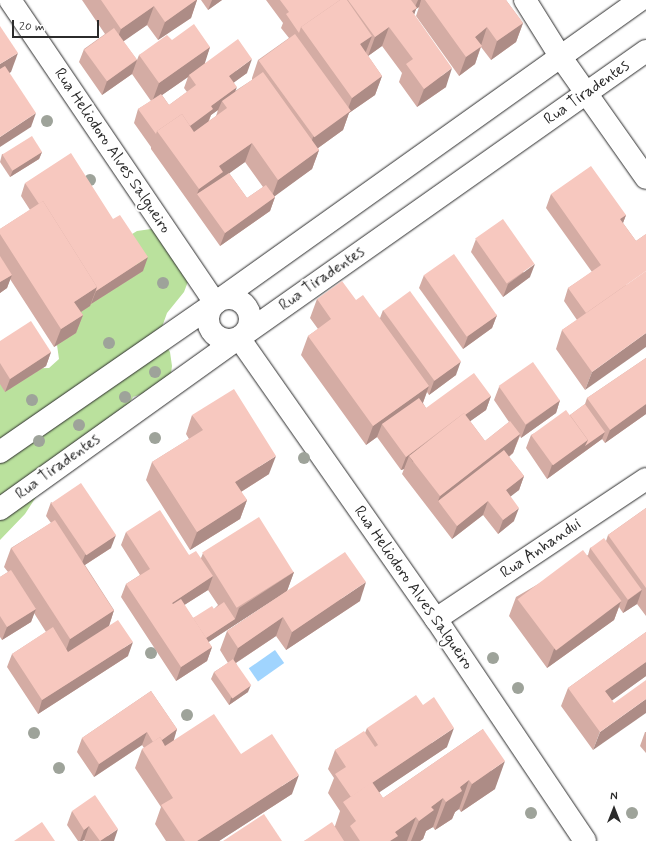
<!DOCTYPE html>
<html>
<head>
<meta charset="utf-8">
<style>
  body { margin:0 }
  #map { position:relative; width:646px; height:841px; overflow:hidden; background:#fff; font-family:Mynerve,sans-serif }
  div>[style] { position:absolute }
  .green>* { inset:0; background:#bae19d }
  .water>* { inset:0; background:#a0d4fe; transform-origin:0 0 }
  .roads { filter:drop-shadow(0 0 1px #2b2b2b) drop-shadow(0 0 1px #2b2b2b) }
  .street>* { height:22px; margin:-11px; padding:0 11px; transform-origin:11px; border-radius:11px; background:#fff }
  .secondary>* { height:22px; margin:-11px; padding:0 11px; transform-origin:11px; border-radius:11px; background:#fff }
  .secondary>.ring { margin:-11px; padding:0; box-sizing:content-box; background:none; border:22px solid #fff; border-radius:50% }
  .trees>* { width:12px; height:12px; margin:-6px; border-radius:50%; background:#9ea39a }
  .wall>* { inset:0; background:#d4aca4 }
  .shaded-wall>* { inset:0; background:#ad8c86 }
  .building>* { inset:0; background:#f7c8bf; transform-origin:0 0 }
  span { translate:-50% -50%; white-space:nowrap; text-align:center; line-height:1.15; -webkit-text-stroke:4px #fff; paint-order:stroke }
  .street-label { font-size:16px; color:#2b2b2b }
  .north { position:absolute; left:594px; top:789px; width:40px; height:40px; -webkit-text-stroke:3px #fff; paint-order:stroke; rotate:0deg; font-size:11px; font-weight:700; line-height:16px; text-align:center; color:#2b2b2b }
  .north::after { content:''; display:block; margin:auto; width:14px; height:18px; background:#2b2b2b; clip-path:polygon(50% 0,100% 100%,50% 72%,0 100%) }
  .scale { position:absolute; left:12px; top:20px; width:87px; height:18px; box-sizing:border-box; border:2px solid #2b2b2b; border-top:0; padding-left:5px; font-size:12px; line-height:14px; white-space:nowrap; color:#2b2b2b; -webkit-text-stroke:3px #fff; paint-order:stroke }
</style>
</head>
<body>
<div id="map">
  <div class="green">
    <i style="clip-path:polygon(151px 229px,163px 233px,189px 279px,184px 292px,167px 313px,162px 327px,163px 341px,170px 352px,172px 366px,170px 380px,160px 388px,133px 397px,113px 432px,47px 480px,25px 514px,0 540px,0 376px,7px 369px,49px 368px,59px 359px,57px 345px,60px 332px,124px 239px,137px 231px)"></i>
  </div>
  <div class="water">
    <i style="left:275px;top:650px;width:16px;height:32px;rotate:55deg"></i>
  </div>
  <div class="roads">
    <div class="street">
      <i style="left:525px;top:0;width:66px;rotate:58deg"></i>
      <i style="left:560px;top:56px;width:149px;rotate:54.8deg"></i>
      <i style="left:436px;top:619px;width:252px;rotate:-33.7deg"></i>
    </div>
    <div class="secondary">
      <i style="left:10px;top:0;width:366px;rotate:55.9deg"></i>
      <i class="ring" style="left:208px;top:298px;width:20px;height:20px"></i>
      <i style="left:239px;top:338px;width:343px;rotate:55deg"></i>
      <i style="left:436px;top:619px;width:267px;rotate:56.1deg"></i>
      <i style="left:0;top:452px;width:262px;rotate:-34.7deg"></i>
      <i style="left:215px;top:303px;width:522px;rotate:-35.49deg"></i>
      <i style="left:0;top:509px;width:294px;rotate:-35.6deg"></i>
      <i style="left:239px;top:338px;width:498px;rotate:-35.2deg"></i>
    </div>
  </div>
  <div class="trees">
    <i style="left:47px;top:121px"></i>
    <i style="left:90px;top:180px"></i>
    <i style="left:163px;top:283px"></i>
    <i style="left:109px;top:343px"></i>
    <i style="left:155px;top:372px"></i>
    <i style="left:125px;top:397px"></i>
    <i style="left:32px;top:400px"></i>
    <i style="left:79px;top:425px"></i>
    <i style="left:155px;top:438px"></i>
    <i style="left:39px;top:441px"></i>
    <i style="left:304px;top:458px"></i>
    <i style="left:151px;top:653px"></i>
    <i style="left:493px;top:658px"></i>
    <i style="left:518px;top:688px"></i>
    <i style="left:187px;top:715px"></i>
    <i style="left:34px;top:733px"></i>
    <i style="left:59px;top:768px"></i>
    <i style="left:531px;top:813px"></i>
    <i style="left:632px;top:813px"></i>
  </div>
  <div class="wall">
    <i style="clip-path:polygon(evenodd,82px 0,197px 0,191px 18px,158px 40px,147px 25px,123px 41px,137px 60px,139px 55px,172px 40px,210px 47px,204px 63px,247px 73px,234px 82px,235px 91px,252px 80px,252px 78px,258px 60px,289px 38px,281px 28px,283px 23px,266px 0,506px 0,523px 23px,516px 42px,491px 60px,481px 47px,475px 64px,459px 76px,416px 16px,419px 7px,416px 9px,414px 15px,446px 87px,417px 107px,399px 82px,402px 73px,382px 46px,368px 56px,366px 53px,382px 76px,375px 95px,349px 113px,343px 130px,318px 148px,319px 150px,312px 169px,274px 196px,275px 197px,270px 211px,220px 246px,151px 149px,151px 147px,134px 123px,138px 109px,151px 101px,132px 74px,102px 95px,79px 62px,84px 49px,105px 34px,82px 0,188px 77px,184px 88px,187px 92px,169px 105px,162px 95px,188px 77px,82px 0,218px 110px,216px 116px,209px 121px,211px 115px,218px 110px,82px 0,245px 162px,263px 187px,247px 198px,229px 173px,245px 162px)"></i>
    <i style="clip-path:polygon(201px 0,222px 0,208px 10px)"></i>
    <i style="clip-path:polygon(42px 152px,39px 159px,10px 177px,0 162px,2px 154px)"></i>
    <i style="clip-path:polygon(25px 183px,143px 271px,91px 304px,90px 306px,81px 312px,83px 315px,76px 333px,54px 347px,10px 279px,7px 288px,0 293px,0 229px,30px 210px,21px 196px)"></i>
    <i style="clip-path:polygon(551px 194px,626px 215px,623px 223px,636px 241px,646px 234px,585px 390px,556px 349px,562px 330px,577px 320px,564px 301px,568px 288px,592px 272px,546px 208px)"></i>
    <i style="clip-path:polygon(476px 239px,530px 277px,503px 297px,471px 252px)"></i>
    <i style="clip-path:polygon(424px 275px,497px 315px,492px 328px,463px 349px,419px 288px)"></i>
    <i style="clip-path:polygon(317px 299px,356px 300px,380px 318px,383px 310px,456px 375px,429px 395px,427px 392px,423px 403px,426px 408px,491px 396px,486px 410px,470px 421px,485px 441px,509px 422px,494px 400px,499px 387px,560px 400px,556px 413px,521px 438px,520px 436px,513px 453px,509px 457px,524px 476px,519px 490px,510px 496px,514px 521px,498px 534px,483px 515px,452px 539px,402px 474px,404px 469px,401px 470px,377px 437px,366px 445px,301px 355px,308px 336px,318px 329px,310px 318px)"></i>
    <i style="clip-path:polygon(0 341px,51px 352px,46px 366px,5px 392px,0 384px)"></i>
    <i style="clip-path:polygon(646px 358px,646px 414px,605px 443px,602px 439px,547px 479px,526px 448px,531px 435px,570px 415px,585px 404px,587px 398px)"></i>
    <i style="clip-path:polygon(192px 415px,269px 474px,241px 492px,247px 500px,240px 519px,190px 550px,146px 480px,152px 462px,189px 439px,186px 434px)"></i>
    <i style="clip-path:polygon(51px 502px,111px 548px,85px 565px,114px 610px,109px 626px,128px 656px,38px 714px,7px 667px,12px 654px,46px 632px,34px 613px,31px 622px,2px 640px,0 637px,0 577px,8px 572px,4px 567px,11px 548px,51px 523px,46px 516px)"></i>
    <i style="clip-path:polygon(646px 508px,646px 616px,637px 604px,623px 613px,619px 607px,614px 620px,547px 668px,509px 616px,516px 597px,588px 555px,590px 548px,606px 541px,608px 535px)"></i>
    <i style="clip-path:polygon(evenodd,126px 532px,189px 555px,201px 558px,203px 553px,294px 572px,287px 591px,360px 601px,286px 650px,276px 636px,236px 663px,248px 692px,229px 705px,211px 679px,214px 672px,228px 663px,220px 650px,227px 631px,287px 591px,208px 642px,212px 647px,207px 661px,176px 681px,121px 597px,126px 584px,140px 575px,121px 545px,126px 532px,208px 590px,218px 605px,214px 609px,193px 618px,184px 605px,208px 590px)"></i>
    <i style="clip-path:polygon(646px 632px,646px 676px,612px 700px,593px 750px,561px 706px,568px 688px)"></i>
    <i style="clip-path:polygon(151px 691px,177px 729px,173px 740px,241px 754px,292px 794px,219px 841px,166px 841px,155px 824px,161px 807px,135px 768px,142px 749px,144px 748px,142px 745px,94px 777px,77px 752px,82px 738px)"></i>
    <i style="clip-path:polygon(367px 728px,447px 747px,379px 792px,383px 798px,483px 729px,495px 789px,461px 812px,459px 809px,455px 812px,452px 819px,435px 830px,433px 827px,426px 831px,423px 839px,420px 841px,304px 841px,335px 826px,340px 811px,328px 793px,334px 778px,328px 769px,335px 750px,365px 733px)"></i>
    <i style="clip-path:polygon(645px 732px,646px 732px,646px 753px,640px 746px)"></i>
    <i style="clip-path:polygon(72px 811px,114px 841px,85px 841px,84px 840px,82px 841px,78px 841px,67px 825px)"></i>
  </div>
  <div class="shaded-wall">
    <i style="clip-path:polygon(196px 0,197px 0,191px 18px,158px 40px,165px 22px)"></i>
    <i style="clip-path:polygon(212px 0,222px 0,208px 10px)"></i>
    <i style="clip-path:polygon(418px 0,421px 0,419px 7px,416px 9px,410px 26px,412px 11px,414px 9px)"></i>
    <i style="clip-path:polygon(154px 6px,147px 25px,114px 48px,121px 29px)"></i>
    <i style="clip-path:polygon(523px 23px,516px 42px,491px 60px,497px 41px)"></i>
    <i style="clip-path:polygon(389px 27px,382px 46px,368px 56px,375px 37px)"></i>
    <i style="clip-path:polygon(487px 27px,475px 64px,459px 76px,466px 57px,475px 37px)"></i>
    <i style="clip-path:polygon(372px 36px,365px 54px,360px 44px)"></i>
    <i style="clip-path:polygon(210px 47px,204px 66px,189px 75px,188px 77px,152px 102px,159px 83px)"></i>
    <i style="clip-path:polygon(18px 53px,11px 72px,0 79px,0 64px)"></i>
    <i style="clip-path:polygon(252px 59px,247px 73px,225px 89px,229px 76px)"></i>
    <i style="clip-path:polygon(137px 60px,132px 74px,102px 95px,107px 81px)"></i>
    <i style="clip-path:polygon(452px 68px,446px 87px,417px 107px,424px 89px)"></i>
    <i style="clip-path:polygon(382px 76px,375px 95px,349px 113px,343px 130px,307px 156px,313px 137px,346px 114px,352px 98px)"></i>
    <i style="clip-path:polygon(237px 87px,232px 100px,222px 101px,218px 110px,211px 115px,208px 122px,181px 142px,186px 128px,211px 106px)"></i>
    <i style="clip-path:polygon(36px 113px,31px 127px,0 147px,0 137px)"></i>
    <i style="clip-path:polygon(252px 143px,245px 162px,220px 180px,197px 194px,199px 189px,219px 166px)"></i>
    <i style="clip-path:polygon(319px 150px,312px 169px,271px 199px,278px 180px)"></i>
    <i style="clip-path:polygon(42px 152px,39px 159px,10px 177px,13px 170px)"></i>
    <i style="clip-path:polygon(275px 197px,270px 211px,220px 246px,225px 233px)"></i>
    <i style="clip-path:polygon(626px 215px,621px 228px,620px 219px)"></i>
    <i style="clip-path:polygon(148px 257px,143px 271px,91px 304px,96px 291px)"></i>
    <i style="clip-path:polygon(535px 264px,530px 277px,503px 297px,508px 284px)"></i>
    <i style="clip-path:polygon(12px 275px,7px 288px,0 293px,0 282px)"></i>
    <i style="clip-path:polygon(97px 287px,90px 306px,67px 321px,74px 302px)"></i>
    <i style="clip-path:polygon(83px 315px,76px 333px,54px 347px,61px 329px)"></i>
    <i style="clip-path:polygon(497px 315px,492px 328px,463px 349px,468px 336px)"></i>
    <i style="clip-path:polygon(646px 333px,646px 347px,585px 390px,592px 372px)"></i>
    <i style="clip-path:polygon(51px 352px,46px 366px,5px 392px,10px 379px)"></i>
    <i style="clip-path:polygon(461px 361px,456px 375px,429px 395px,434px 381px)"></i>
    <i style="clip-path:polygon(429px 386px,422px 405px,382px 424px,377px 437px,366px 445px,373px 426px)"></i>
    <i style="clip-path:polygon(491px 396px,486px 410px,413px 462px,409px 456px,404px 469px,401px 470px,406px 457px)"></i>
    <i style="clip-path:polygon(560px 400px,556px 413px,521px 438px,526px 425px)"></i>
    <i style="clip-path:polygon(646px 404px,646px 414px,605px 443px,610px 430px)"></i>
    <i style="clip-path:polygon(605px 432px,602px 439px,547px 479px,552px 465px,588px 440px)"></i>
    <i style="clip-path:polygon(520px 434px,513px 453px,443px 507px,438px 501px,440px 496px)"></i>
    <i style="clip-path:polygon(276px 456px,269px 474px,228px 500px,235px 482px)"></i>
    <i style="clip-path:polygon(524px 476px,519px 490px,501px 504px,506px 490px)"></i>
    <i style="clip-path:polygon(247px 500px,240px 519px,190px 550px,197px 532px)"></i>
    <i style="clip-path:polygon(488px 501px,483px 515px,452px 539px,457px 526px)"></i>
    <i style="clip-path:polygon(519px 508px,514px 521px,498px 534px,503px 520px)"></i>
    <i style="clip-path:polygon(116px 535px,111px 548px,80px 568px,85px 555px)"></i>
    <i style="clip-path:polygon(294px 572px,287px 591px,201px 647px,203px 640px,235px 619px,239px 608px)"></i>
    <i style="clip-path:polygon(213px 576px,208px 590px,167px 616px,172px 603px)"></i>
    <i style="clip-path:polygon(366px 582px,360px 601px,286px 650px,292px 632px)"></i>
    <i style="clip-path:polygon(642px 590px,637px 604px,623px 613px,628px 600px)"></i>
    <i style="clip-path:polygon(621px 601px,614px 620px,547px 668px,554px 649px)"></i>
    <i style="clip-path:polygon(36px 609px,31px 622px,2px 640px,7px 627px)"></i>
    <i style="clip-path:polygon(114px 610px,108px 629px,63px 658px,70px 639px)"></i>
    <i style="clip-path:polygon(283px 617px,276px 636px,231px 666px,238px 648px)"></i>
    <i style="clip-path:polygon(133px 642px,128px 656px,38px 714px,42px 700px)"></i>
    <i style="clip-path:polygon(212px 647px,207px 661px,176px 681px,181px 667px)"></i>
    <i style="clip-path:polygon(646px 662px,646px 676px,599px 710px,605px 691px)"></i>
    <i style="clip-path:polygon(251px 685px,248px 692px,229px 705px,231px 698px)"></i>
    <i style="clip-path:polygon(646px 699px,646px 713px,593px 750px,600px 732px)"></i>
    <i style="clip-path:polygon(454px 728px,447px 747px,350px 812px,351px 797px)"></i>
    <i style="clip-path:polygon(177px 729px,173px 743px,150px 758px,155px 745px)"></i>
    <i style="clip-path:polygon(147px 732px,142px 745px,94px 777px,99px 764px)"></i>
    <i style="clip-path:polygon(505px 761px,495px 789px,461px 812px,472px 784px)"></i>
    <i style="clip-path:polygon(299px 775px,292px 794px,219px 841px,197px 841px)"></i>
    <i style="clip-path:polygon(469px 780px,459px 809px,455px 812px,452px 819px,435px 830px,446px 802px,460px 787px)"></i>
    <i style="clip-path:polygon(443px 798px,433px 827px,426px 831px,423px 839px,420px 841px,411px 841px,419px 821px,431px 807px)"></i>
    <i style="clip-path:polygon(416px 817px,407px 841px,390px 841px,395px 832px)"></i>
    <i style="clip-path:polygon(89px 826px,84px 840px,82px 841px,80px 841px,84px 830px)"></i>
    <i style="clip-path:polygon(118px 829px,114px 841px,100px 841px)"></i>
  </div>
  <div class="building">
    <i style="clip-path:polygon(101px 0,196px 0,165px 22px,154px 6px,121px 29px)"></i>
    <i style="clip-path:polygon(280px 0,340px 0,301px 27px,299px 33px,286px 14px,289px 12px)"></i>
    <i style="clip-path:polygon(340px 0,347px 0,372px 36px,360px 44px,382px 76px,352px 98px,301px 27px)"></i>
    <i style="clip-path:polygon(348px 0,411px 0,417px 8px,412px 11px,452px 68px,424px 89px,406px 64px,413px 59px,389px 27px,375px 37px)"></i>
    <i style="clip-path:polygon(425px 0,506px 0,523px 23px,497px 41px,487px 27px,475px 37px,482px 46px,466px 57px)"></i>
    <i style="clip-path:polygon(194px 24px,210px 47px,159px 83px,139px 55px,167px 35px,172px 40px)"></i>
    <i style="clip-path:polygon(0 26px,18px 53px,0 64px)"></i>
    <i style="left:114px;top:28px;width:39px;height:37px;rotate:54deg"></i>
    <i style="left:295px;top:34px;width:95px;height:45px;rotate:54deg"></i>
    <i style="clip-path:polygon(238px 39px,252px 59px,229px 76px,237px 87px,211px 106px,213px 109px,190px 126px,182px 114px,157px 131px,156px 134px,138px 109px,161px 94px,169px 105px,196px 85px,189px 75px)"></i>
    <i style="clip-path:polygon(5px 66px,36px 113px,0 137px,0 69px)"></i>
    <i style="clip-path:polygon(263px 72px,319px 150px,278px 180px,252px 143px,219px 166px,223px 172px,199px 189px,157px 131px,182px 114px,194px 132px,227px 108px,222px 101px)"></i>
    <i style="left:32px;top:136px;width:19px;height:35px;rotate:58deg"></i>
    <i style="clip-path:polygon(71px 153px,113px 219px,120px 215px,148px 257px,96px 291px,97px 287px,43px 201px,39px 204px,25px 183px)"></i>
    <i style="clip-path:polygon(591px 166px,626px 215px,620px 219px,636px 241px,646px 234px,646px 271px,586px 313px,568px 288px,601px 265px,551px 194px)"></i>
    <i style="clip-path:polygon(229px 173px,247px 198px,266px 185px,275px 197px,225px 233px,197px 194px)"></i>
    <i style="clip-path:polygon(43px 201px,97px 287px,74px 302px,83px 315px,61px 329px,0 234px,0 229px)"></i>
    <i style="left:503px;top:219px;width:55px;height:34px;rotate:55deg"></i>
    <i style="left:454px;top:254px;width:75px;height:37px;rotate:55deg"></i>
    <i style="clip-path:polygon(0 256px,12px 275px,0 282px)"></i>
    <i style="clip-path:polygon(646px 271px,646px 333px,592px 372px,562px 330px)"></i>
    <i style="clip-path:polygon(342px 281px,356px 300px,363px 295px,429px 386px,373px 426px,308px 336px,331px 319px,317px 299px)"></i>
    <i style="left:410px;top:291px;width:87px;height:33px;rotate:54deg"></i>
    <i style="clip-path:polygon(31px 321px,51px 352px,10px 379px,0 363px,0 341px)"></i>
    <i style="clip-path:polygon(646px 358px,646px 404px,610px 430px,587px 398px)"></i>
    <i style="left:533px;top:362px;width:47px;height:42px;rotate:55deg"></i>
    <i style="clip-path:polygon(474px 373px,491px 396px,465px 415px,464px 413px,406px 457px,382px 424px,419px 398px,426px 408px)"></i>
    <i style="clip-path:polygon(234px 389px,276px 456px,235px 482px,247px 500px,197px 532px,152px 462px,203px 430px,192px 415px)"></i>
    <i style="clip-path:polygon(585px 404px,605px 432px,585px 446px,588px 440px,570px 415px)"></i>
    <i style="left:566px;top:410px;width:37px;height:43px;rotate:54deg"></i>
    <i style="clip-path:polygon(464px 413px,485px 441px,510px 421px,520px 434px,440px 496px,409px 456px)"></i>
    <i style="clip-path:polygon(504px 450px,524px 476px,506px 490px,519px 508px,503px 520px,488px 501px,457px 526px,438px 501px)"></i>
    <i style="left:81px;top:483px;width:63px;height:36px;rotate:56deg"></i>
    <i style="clip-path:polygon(646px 508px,646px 588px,608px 535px)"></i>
    <i style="clip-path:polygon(160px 510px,189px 555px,196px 551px,213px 576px,172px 603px,173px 604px,181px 599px,212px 647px,181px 667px,126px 584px,150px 569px,126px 532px)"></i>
    <i style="left:259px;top:517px;width:65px;height:67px;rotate:58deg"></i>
    <i style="left:55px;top:520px;width:108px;height:52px;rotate:57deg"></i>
    <i style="left:604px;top:538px;width:64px;height:17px;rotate:54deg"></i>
    <i style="left:583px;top:550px;width:64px;height:82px;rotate:53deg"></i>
    <i style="clip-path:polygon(345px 552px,366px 582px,292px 632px,283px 617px,238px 648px,227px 631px)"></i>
    <i style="clip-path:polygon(11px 570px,36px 609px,7px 627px,0 616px,0 577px)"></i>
    <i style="clip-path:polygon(224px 602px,235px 619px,206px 638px,193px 618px,212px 606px,214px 609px)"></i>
    <i style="clip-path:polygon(118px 620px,133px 642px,42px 700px,12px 654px,53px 627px,68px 652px)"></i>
    <i style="clip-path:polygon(646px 632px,646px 662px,605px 691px,614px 703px,646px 680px,646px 699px,600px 732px,568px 688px)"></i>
    <i style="left:233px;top:659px;width:32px;height:23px;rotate:55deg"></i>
    <i style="clip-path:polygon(151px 691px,177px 729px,162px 740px,160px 737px,153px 742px,147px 732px,99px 764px,82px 738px)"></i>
    <i style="clip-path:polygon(416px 695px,423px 705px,434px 697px,454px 728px,351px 797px,335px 774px,346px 767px,335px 750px,364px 731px,375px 747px,378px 745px,367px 728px)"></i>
    <i style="clip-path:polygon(214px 714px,241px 754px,272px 734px,299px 775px,197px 841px,185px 841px,161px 805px,173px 798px,142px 749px,160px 737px,165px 746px)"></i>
    <i style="clip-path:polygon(483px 729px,505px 761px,472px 784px,469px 780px,460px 787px,462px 791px,446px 802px,443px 798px,431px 807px,434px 810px,419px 821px,416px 817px,395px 832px,398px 836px,390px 841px,360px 841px,350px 826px,356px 821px,343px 802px,372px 782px,383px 798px)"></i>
    <i style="clip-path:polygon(95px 795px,118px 829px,100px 841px,89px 826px,84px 830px,72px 811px)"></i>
    <i style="clip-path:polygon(264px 814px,282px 841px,223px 841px)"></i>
    <i style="clip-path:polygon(42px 822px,55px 841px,14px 841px)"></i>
    <i style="clip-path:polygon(332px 822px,344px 841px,304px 841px)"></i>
  </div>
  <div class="street-label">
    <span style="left:587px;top:93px;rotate:-35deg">Rua Tiradentes</span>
    <span style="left:112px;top:151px;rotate:56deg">Rua Heliodoro Alves Salgueiro</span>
    <span style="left:322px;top:279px;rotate:-35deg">Rua Tiradentes</span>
    <span style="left:58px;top:467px;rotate:-36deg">Rua Tiradentes</span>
    <span style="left:541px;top:549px;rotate:-34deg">Rua Anhandui</span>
    <span style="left:413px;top:588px;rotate:55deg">Rua Heliodoro Alves Salgueiro</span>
  </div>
  <div class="north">N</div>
  <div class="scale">20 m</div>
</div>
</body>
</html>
